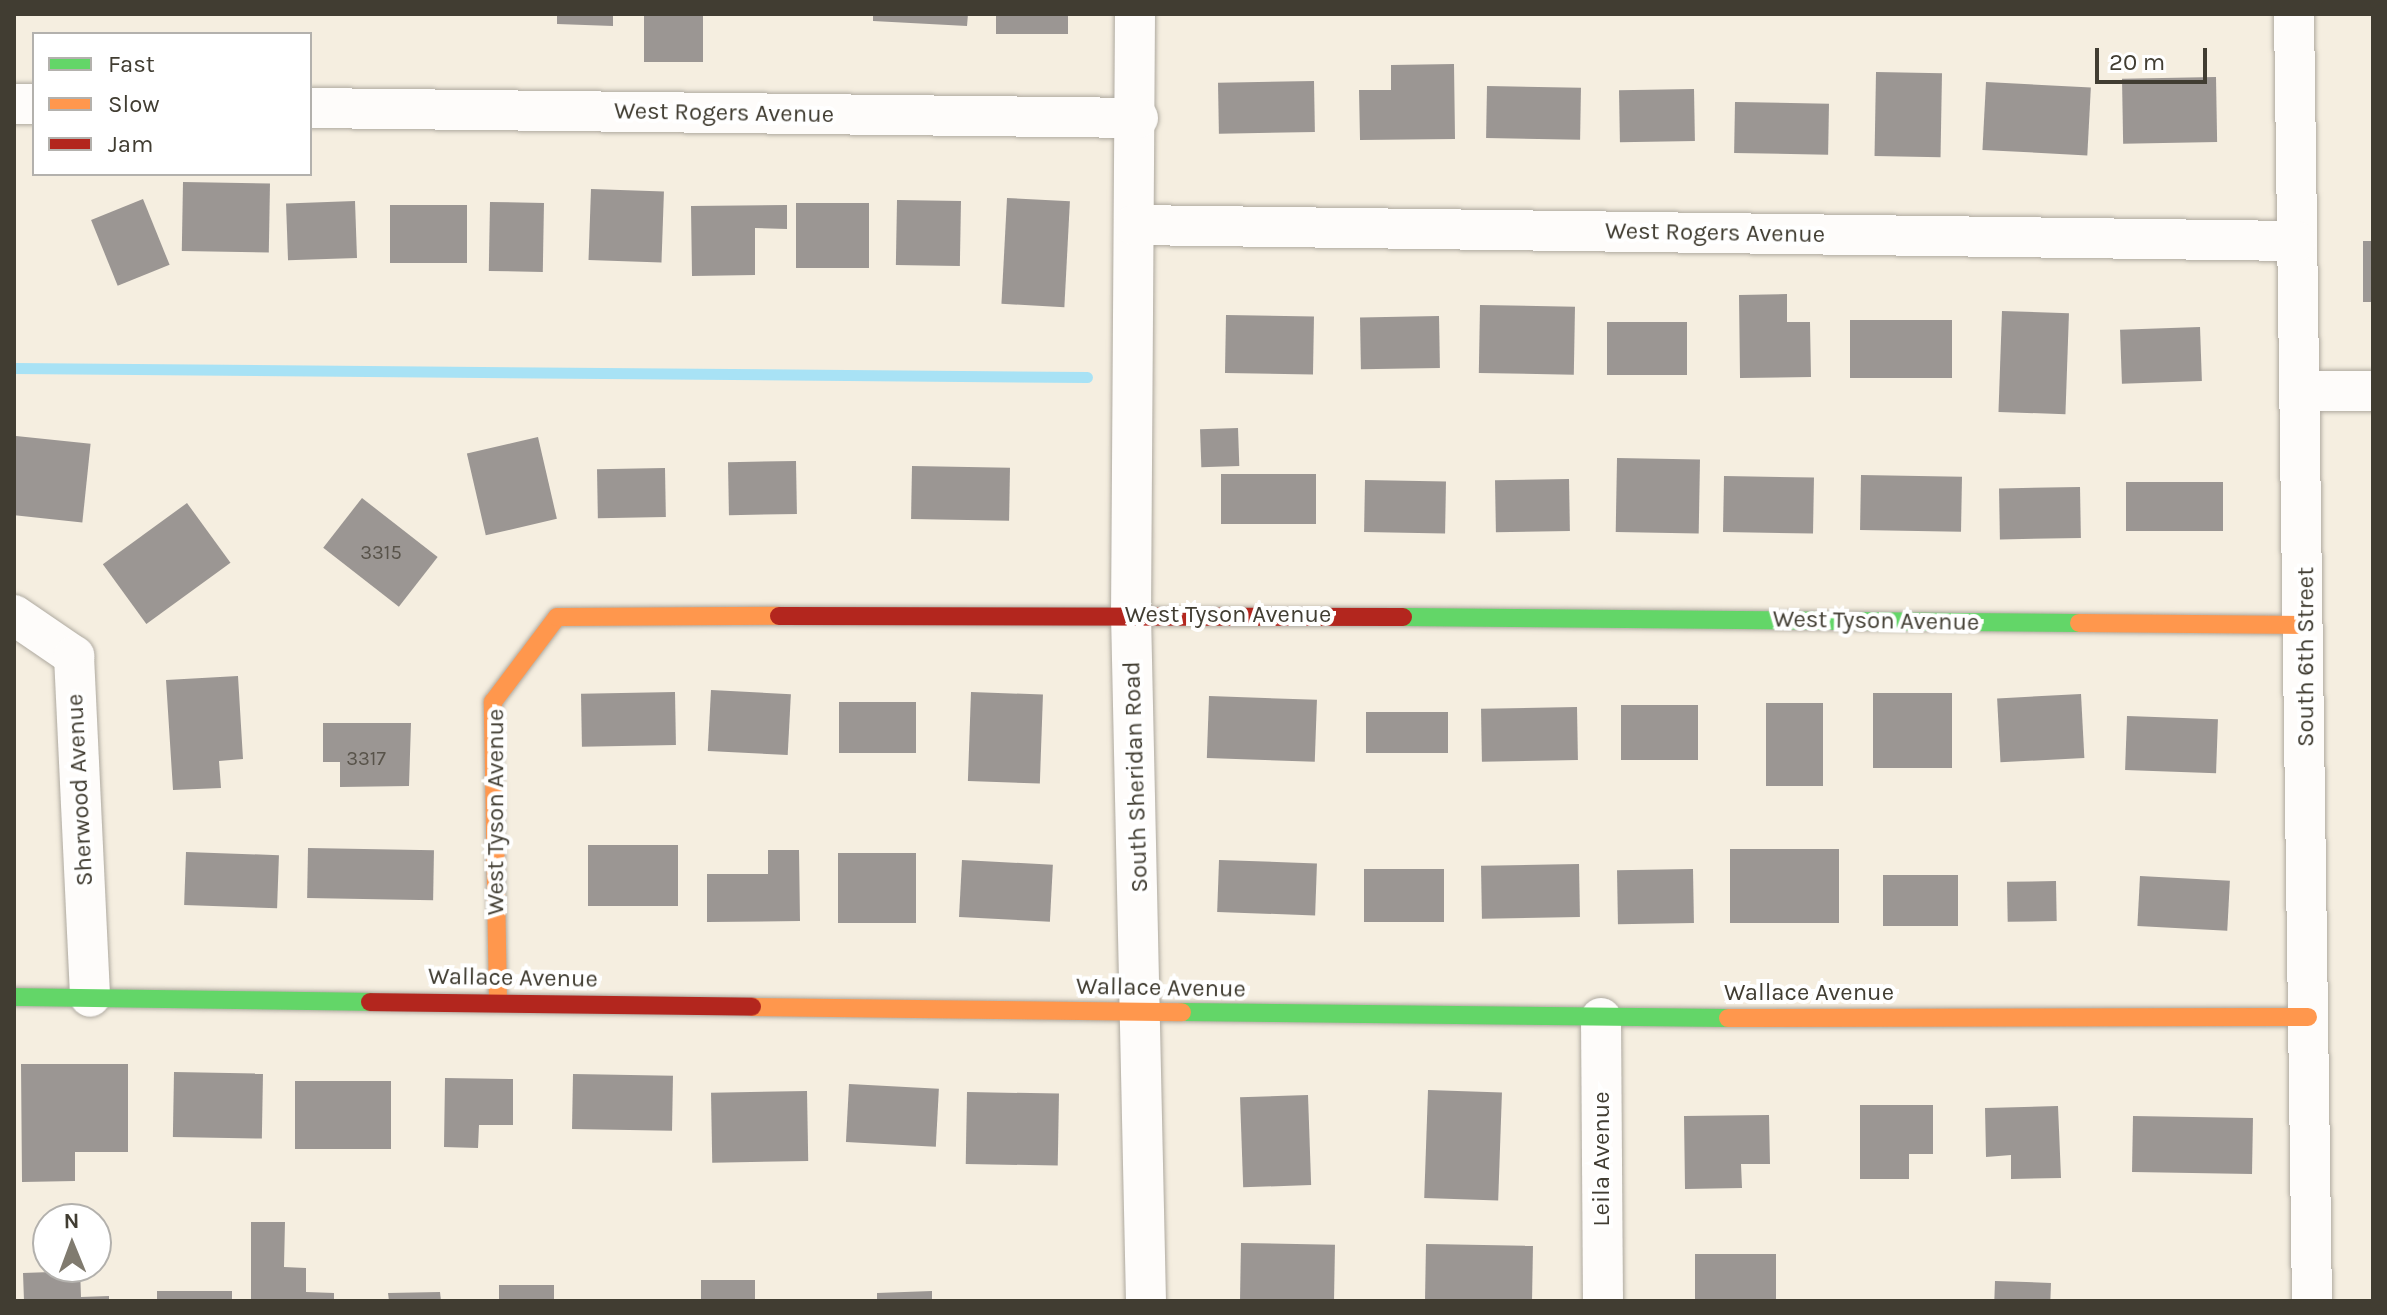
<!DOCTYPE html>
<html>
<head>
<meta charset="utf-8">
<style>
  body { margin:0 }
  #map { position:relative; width:2387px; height:1315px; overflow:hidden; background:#f5eee0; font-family:Karla,sans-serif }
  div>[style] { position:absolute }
  .stream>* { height:11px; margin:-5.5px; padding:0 5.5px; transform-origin:5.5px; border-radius:5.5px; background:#a8e2f5 }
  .building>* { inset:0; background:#9b9693; transform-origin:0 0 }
  .roads { filter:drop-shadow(0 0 2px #aea99f) drop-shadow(0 0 2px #aea99f) }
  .street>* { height:40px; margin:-20px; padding:0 20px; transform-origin:20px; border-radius:20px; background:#fefcfa }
  .fast>* { height:18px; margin:-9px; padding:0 9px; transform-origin:9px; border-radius:9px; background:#63d668 }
  .slow>* { height:18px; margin:-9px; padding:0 9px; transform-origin:9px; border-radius:9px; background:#ff974d }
  .jam>* { height:18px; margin:-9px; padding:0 9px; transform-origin:9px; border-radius:9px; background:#b3261e }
  span { translate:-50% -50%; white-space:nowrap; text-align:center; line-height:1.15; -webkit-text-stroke:8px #fff; paint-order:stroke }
  .number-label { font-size:20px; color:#58534a }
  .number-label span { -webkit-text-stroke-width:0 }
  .street-label { font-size:24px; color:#413d32 }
  .frame { position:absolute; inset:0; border:16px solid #413d32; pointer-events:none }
  .legend { position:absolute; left:32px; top:32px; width:280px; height:144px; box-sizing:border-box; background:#fff; border:2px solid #b3b1ad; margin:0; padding:10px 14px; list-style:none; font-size:24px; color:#413d32 }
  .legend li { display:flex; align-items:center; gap:16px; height:40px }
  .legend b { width:40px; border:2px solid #b3b1ad }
  .north { position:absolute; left:32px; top:1203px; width:80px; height:80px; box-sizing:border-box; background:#fff; border:2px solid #b3b1ad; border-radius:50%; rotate:359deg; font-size:22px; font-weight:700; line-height:32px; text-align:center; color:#413d32 }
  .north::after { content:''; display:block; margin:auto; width:28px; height:36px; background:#807b6f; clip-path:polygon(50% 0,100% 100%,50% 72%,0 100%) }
  .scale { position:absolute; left:2095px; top:48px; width:112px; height:36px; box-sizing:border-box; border:4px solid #413d32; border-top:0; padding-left:10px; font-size:24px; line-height:28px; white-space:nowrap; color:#413d32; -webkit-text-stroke:6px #fff; paint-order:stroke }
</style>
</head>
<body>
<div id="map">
  <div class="stream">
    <i style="left:14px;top:368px;width:1073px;rotate:0.48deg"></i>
  </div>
  <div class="building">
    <i style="clip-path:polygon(557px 14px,613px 14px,613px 26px,557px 24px)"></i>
    <i style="left:644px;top:14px;width:59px;height:48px"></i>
    <i style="clip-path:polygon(873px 14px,968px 14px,967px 26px,873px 21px)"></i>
    <i style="left:996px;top:14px;width:72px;height:20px"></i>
    <i style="clip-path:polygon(1454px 64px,1455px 139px,1360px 140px,1359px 90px,1391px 90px,1391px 65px)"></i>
    <i style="left:1876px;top:72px;width:66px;height:84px;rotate:1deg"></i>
    <i style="left:2216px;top:77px;width:65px;height:94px;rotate:89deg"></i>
    <i style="left:1314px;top:81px;width:51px;height:96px;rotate:89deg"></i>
    <i style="left:1986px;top:82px;width:105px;height:68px;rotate:3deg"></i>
    <i style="left:1487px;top:86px;width:94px;height:52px;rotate:1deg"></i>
    <i style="left:1694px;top:89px;width:52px;height:75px;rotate:89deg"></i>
    <i style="left:1735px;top:102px;width:94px;height:51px;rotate:1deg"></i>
    <i style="left:183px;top:182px;width:87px;height:69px;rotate:1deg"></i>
    <i style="left:591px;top:189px;width:73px;height:71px;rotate:2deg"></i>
    <i style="left:1007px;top:198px;width:63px;height:106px;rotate:3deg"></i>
    <i style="left:143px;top:199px;width:71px;height:56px;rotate:68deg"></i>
    <i style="left:897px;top:200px;width:64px;height:65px;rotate:1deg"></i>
    <i style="left:355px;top:201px;width:57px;height:69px;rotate:88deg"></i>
    <i style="left:490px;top:202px;width:54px;height:69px;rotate:1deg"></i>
    <i style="left:796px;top:203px;width:73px;height:65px"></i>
    <i style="left:390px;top:205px;width:77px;height:58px"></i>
    <i style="clip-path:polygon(787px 205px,787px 229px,755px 228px,755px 275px,692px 276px,691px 206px)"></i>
    <i style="left:2363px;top:241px;width:10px;height:61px"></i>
    <i style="clip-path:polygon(1787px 294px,1787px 322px,1810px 322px,1811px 377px,1740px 378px,1739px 295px)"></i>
    <i style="left:1480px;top:305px;width:95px;height:68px;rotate:1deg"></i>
    <i style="left:2002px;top:311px;width:67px;height:101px;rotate:2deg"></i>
    <i style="left:1226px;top:315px;width:88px;height:58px;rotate:1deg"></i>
    <i style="left:1439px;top:316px;width:52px;height:79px;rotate:89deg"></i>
    <i style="left:1850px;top:320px;width:102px;height:58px"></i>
    <i style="left:1687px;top:322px;width:53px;height:80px;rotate:90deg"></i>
    <i style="left:2200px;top:327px;width:54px;height:80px;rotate:88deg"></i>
    <i style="left:1238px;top:428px;width:38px;height:38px;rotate:88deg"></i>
    <i style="left:16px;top:436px;width:75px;height:79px;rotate:6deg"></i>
    <i style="left:538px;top:437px;width:84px;height:73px;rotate:77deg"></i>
    <i style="left:1617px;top:458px;width:83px;height:74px;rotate:1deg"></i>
    <i style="left:796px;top:461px;width:53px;height:68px;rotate:89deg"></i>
    <i style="left:912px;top:466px;width:98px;height:53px;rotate:1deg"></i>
    <i style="left:665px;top:468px;width:49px;height:68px;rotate:89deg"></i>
    <i style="left:1316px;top:474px;width:50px;height:95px;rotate:90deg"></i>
    <i style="left:1861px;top:475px;width:101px;height:55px;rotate:1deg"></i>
    <i style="left:1724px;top:476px;width:90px;height:56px;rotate:1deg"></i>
    <i style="left:1569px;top:479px;width:52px;height:74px;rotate:89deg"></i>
    <i style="left:1365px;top:480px;width:81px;height:52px;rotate:1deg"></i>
    <i style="left:2223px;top:482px;width:49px;height:97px;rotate:90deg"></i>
    <i style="left:2080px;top:487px;width:51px;height:81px;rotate:89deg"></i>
    <i style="left:362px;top:498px;width:96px;height:63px;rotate:38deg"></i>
    <i style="left:187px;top:503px;width:74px;height:104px;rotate:54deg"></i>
    <i style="clip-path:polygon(238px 676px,243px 759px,219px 761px,221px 788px,173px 790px,166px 680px)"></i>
    <i style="left:711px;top:690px;width:80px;height:61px;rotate:3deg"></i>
    <i style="left:675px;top:692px;width:53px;height:94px;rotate:89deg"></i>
    <i style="left:971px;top:692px;width:72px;height:89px;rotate:2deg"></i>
    <i style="left:1873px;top:693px;width:79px;height:75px"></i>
    <i style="left:2081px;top:694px;width:64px;height:84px;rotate:87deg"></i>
    <i style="left:1209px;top:696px;width:108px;height:62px;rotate:2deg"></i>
    <i style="left:839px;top:702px;width:77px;height:51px"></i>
    <i style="left:1823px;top:703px;width:83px;height:57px;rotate:90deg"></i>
    <i style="left:1621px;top:705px;width:77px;height:55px"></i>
    <i style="left:1577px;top:707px;width:53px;height:96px;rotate:89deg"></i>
    <i style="left:1366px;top:712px;width:82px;height:41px"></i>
    <i style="left:2127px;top:716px;width:91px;height:54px;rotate:2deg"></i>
    <i style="clip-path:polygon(323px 723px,411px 723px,409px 786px,340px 787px,340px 762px,323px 762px)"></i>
    <i style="left:588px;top:845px;width:90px;height:61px"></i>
    <i style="left:308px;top:848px;width:126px;height:50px;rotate:1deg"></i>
    <i style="left:1730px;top:849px;width:109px;height:74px"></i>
    <i style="clip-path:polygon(768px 850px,799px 850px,800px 921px,707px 922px,707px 874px,768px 874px)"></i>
    <i style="left:186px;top:852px;width:93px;height:53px;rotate:2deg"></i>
    <i style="left:838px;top:853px;width:78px;height:70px"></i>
    <i style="left:962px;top:860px;width:91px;height:57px;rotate:3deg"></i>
    <i style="left:1219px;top:860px;width:98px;height:52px;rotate:2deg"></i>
    <i style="left:1579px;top:864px;width:53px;height:98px;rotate:89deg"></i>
    <i style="left:1364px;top:869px;width:80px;height:53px"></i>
    <i style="left:1693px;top:869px;width:54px;height:76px;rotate:89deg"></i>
    <i style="left:1883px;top:875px;width:75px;height:51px"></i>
    <i style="left:2140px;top:876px;width:90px;height:50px;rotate:3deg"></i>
    <i style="left:2056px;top:881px;width:40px;height:49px;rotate:89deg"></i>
    <i style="clip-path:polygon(21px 1064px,128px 1064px,128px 1152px,75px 1152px,75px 1181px,22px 1182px)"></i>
    <i style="left:174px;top:1072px;width:89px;height:65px;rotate:1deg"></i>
    <i style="left:573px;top:1074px;width:100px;height:55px;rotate:1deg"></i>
    <i style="clip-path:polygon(445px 1078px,513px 1079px,513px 1125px,479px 1125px,478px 1148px,444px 1147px)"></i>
    <i style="left:391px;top:1081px;width:68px;height:96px;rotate:90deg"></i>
    <i style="left:849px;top:1084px;width:90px;height:58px;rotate:3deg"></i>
    <i style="left:1428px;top:1090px;width:74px;height:108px;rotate:2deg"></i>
    <i style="left:807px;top:1091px;width:70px;height:96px;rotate:89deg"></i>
    <i style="left:967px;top:1092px;width:92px;height:72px;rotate:1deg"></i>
    <i style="left:1308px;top:1095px;width:90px;height:68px;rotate:88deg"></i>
    <i style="clip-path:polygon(1860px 1105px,1933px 1105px,1933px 1154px,1909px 1154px,1909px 1179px,1860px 1179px)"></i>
    <i style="clip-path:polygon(2058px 1106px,2061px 1178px,2011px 1179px,2011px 1155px,1986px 1157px,1985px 1108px)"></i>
    <i style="clip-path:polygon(1769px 1115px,1770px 1164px,1741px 1164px,1742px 1188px,1685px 1189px,1684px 1116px)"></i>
    <i style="left:2133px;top:1116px;width:120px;height:56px;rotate:1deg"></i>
    <i style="clip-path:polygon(251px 1222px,285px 1222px,284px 1267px,306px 1268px,306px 1292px,334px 1293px,334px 1301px,251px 1301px)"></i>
    <i style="left:1241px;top:1243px;width:94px;height:58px;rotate:1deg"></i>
    <i style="left:1426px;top:1244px;width:107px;height:57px;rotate:1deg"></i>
    <i style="left:1695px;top:1254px;width:81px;height:47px"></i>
    <i style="clip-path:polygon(51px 1267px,80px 1267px,81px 1297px,109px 1296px,109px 1301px,24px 1301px,23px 1273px,51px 1272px)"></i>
    <i style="left:701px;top:1280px;width:54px;height:21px"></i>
    <i style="left:1995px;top:1281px;width:56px;height:20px;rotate:2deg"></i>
    <i style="left:554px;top:1285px;width:16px;height:55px;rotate:90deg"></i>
    <i style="left:232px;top:1291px;width:10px;height:75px;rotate:90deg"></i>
    <i style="clip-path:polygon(932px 1291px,932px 1301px,877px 1301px,877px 1293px)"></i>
    <i style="clip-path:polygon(440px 1292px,441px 1301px,389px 1301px,388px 1293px)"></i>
  </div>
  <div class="roads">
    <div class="street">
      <i style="left:1135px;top:14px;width:600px;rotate:90.38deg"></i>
      <i style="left:1131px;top:614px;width:687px;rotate:88.75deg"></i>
      <i style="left:2294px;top:14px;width:1287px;rotate:89.2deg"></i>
      <i style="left:14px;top:104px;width:20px"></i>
      <i style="left:310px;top:108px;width:828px;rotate:0.69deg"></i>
      <i style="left:1134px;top:225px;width:1162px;rotate:0.79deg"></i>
      <i style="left:2302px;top:391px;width:71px"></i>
      <i style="left:14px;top:615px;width:73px;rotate:34.3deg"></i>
      <i style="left:74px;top:656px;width:341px;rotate:87.3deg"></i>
      <i style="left:1601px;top:1018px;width:283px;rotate:89.6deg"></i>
    </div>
    <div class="fast">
      <i style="left:1403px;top:617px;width:676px;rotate:0.51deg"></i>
      <i style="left:14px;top:997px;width:356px;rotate:0.8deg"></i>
      <i style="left:1182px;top:1012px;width:546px;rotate:0.63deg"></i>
    </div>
    <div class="slow">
      <i style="left:2079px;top:623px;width:227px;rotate:0.5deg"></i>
      <i style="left:498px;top:1002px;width:300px;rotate:-91deg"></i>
      <i style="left:493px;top:702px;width:106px;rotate:-53deg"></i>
      <i style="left:557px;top:617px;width:222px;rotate:-0.3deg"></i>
      <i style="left:752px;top:1007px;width:430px;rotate:0.7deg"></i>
      <i style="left:1728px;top:1018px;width:580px;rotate:-0.1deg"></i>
    </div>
    <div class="jam">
      <i style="left:779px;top:616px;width:624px;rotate:0.09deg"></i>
      <i style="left:370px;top:1002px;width:382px;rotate:0.7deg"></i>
    </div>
  </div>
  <div class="number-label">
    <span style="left:381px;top:552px">3315</span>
    <span style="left:366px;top:758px">3317</span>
  </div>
  <div class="street-label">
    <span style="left:724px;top:113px;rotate:1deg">West Rogers Avenue</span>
    <span style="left:1715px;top:233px;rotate:1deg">West Rogers Avenue</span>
    <span style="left:1228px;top:615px">West Tyson Avenue</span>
    <span style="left:1876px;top:621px;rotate:1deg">West Tyson Avenue</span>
    <span style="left:2306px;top:657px;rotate:-90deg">South 6th Street</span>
    <span style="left:1136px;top:777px;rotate:-92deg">South Sheridan Road</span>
    <span style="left:80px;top:790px;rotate:-93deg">Sherwood Avenue</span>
    <span style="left:496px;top:812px;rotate:-90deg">West Tyson Avenue</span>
    <span style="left:513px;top:978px;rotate:1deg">Wallace Avenue</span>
    <span style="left:1161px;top:988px;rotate:1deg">Wallace Avenue</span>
    <span style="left:1809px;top:993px">Wallace Avenue</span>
    <span style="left:1602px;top:1159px;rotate:-90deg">Leila Avenue</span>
  </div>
  <div class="frame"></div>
  <ul class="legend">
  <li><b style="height:10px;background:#63d668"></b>Fast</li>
  <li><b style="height:10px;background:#ff974d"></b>Slow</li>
  <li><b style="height:10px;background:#b3261e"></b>Jam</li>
  </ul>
  <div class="north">N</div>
  <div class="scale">20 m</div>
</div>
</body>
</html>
